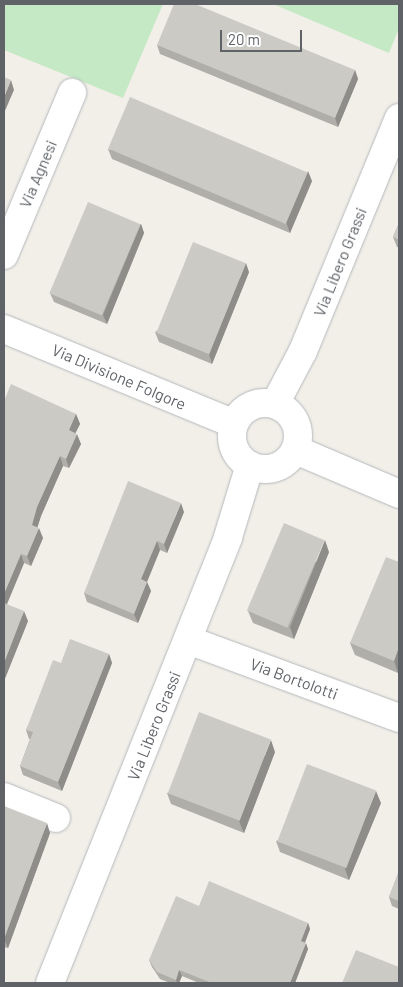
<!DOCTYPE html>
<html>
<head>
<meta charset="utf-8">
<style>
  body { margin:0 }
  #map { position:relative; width:403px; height:987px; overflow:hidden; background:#f1efe8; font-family:Barlow,sans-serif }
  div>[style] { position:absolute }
  .green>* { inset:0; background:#c5e8c5 }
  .roads { filter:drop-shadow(0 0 1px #b5b8bc) drop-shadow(0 0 1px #b5b8bc) }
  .minor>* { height:28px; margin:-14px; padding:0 14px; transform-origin:14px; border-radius:14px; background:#fff }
  .minor>.ring { margin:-14px; padding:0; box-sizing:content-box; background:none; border:28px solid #fff; border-radius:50% }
  .wall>* { inset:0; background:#afaea9 }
  .shaded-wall>* { inset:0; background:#8f8d8a }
  .building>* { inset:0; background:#cccac5; transform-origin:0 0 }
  span { translate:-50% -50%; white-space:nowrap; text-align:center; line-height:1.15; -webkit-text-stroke:4px #fff; paint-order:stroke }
  .street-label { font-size:16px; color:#5f6368 }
  .frame { position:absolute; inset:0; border:5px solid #5f6368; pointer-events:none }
  .scale { position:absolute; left:220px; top:30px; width:82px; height:22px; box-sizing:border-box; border:2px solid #5f6368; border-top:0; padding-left:6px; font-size:15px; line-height:18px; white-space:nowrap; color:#5f6368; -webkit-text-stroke:4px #fff; paint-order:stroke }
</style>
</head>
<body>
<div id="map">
  <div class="green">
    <i style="clip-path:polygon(4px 4px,163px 4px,123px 98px,4px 50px)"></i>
    <i style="clip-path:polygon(273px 4px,399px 4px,399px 28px,389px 53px)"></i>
  </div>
  <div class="roads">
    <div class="minor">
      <i style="left:4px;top:255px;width:176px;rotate:-67.2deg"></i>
      <i style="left:4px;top:329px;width:249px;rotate:22.4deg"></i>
      <i class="ring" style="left:232px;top:403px;width:38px;height:38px"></i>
      <i style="left:275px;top:404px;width:60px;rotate:-62.2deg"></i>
      <i style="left:303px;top:351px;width:252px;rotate:-67.6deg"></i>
      <i style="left:296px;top:450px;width:112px;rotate:23.1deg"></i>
      <i style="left:188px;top:640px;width:225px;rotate:20.3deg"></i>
      <i style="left:4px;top:797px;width:56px;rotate:22deg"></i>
      <i style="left:50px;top:983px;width:480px;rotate:-68.2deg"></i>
      <i style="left:228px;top:537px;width:75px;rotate:-73deg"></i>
    </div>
  </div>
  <div class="wall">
    <i style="clip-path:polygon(157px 45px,355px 70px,358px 79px,338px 127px,160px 54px)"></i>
    <i style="clip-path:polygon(108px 149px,312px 181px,290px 233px,112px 159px)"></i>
    <i style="clip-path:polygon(399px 223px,399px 248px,397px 247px,393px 237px)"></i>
    <i style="clip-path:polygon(141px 224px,144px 233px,107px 324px,54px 302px,50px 293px)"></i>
    <i style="clip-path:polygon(249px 272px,212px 364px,159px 342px,155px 332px)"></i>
    <i style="clip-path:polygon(4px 401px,76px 414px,80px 424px,75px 433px,81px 444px,69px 468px,63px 466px,41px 516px,37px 528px,43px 538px,31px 566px,24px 563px,7px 604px,28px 621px,4px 681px)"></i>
    <i style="clip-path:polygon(184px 512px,167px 553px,160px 550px,147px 582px,151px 591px,138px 623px,87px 602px,84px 593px)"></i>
    <i style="clip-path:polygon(329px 552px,294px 639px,253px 623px,248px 611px)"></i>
    <i style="clip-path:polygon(399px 562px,399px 670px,398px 673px,355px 655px,350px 643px)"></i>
    <i style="clip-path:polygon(109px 654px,112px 663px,62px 791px,23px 775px,20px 766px,30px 739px,29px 739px,26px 730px,61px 663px)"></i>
    <i style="clip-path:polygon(275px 752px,244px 833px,171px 804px,167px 793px)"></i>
    <i style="clip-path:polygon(381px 803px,349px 880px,280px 852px,276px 841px)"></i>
    <i style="clip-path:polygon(4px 806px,50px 833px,8px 948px,4px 947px)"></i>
    <i style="clip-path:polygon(399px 871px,399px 909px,392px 906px,389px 897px)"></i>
    <i style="clip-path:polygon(199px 906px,308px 923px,310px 929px,305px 943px,308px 949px,295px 983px,199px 983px,182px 976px,179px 983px,170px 983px,160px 979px,152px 967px,149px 960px)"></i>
  </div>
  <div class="shaded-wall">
    <i style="clip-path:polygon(355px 70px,358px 79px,338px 127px,335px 118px)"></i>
    <i style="clip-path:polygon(11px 80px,14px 90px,4px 113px,4px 97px)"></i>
    <i style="clip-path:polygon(308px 171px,312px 181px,290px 233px,286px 222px)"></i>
    <i style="clip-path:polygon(141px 224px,144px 233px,107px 324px,103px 315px)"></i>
    <i style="clip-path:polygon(246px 263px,249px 272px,212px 364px,209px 354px)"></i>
    <i style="clip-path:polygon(76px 414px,80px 424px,72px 440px,69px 430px)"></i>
    <i style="clip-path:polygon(77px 434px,81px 444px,69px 468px,66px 459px)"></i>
    <i style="clip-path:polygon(60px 456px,63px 466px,41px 516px,35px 535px,32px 525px,37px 507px)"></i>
    <i style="clip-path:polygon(181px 503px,184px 512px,167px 553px,164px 544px)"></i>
    <i style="clip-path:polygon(39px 528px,43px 538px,31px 566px,27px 556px)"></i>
    <i style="clip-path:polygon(325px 540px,329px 552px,294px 639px,290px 627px)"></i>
    <i style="clip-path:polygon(157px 541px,160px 550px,144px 589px,141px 579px)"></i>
    <i style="clip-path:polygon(21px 554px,24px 563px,4px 611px,4px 594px)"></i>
    <i style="clip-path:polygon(147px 582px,151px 591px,138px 623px,134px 614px)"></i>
    <i style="clip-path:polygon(24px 611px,28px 621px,4px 681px,4px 663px)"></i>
    <i style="clip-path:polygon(399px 647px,399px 670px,398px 673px,394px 661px)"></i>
    <i style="clip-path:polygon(109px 654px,112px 663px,62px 791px,58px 782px)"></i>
    <i style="clip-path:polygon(271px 740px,275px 752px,244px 833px,239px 821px)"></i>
    <i style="clip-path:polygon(376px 791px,381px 803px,349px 880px,345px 869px)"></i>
    <i style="clip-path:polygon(47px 823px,50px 833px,8px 948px,4px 939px)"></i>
    <i style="clip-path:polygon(308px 923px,310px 929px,303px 947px,301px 941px)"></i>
    <i style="clip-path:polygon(306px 943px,308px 949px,295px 983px,290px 983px)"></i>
    <i style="clip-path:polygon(179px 970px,182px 976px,179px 983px,177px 983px,176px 980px)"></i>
  </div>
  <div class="building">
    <i style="clip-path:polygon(174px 4px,195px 4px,355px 70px,335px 118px,157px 45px)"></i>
    <i style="clip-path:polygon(4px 77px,11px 80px,4px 97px)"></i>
    <i style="left:130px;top:97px;width:193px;height:56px;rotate:23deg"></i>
    <i style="left:88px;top:202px;width:57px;height:99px;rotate:23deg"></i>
    <i style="clip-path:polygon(399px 223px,399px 240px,393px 237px)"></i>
    <i style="left:193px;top:242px;width:57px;height:98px;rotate:22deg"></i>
    <i style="clip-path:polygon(11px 384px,76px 414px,69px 430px,77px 434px,66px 459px,60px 456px,37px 507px,32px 525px,39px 528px,27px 556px,21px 554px,4px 594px,4px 401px)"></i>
    <i style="clip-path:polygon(128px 481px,181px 503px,164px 544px,157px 541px,141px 579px,147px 582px,134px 614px,84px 593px)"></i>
    <i style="left:284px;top:523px;width:44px;height:95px;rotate:23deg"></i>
    <i style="clip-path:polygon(386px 557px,399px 562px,399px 647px,394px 661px,350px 643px)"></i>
    <i style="clip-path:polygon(4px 603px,24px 611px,4px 663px)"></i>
    <i style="clip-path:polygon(70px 639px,109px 654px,58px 782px,20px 766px,33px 732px,26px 730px,53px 660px,61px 663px)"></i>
    <i style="left:199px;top:712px;width:77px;height:87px;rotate:21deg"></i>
    <i style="left:307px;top:764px;width:74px;height:83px;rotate:21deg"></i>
    <i style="clip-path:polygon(4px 806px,47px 823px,4px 939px)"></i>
    <i style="clip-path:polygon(399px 871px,399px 901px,389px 897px)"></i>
    <i style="clip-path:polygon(209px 881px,308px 923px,301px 941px,306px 943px,290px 983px,212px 983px,179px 970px,176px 980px,157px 972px,149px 960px,176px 896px,199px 906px)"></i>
    <i style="clip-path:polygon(356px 950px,399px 967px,399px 983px,342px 983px)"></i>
  </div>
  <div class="street-label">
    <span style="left:38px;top:174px;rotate:-67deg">Via Agnesi</span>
    <span style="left:340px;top:262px;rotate:-68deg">Via Libero Grassi</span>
    <span style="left:119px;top:377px;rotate:23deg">Via Divisione Folgore</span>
    <span style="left:294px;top:679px;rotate:20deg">Via Bortolotti</span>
    <span style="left:154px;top:726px;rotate:-68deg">Via Libero Grassi</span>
  </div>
  <div class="frame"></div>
  <div class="scale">20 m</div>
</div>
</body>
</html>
